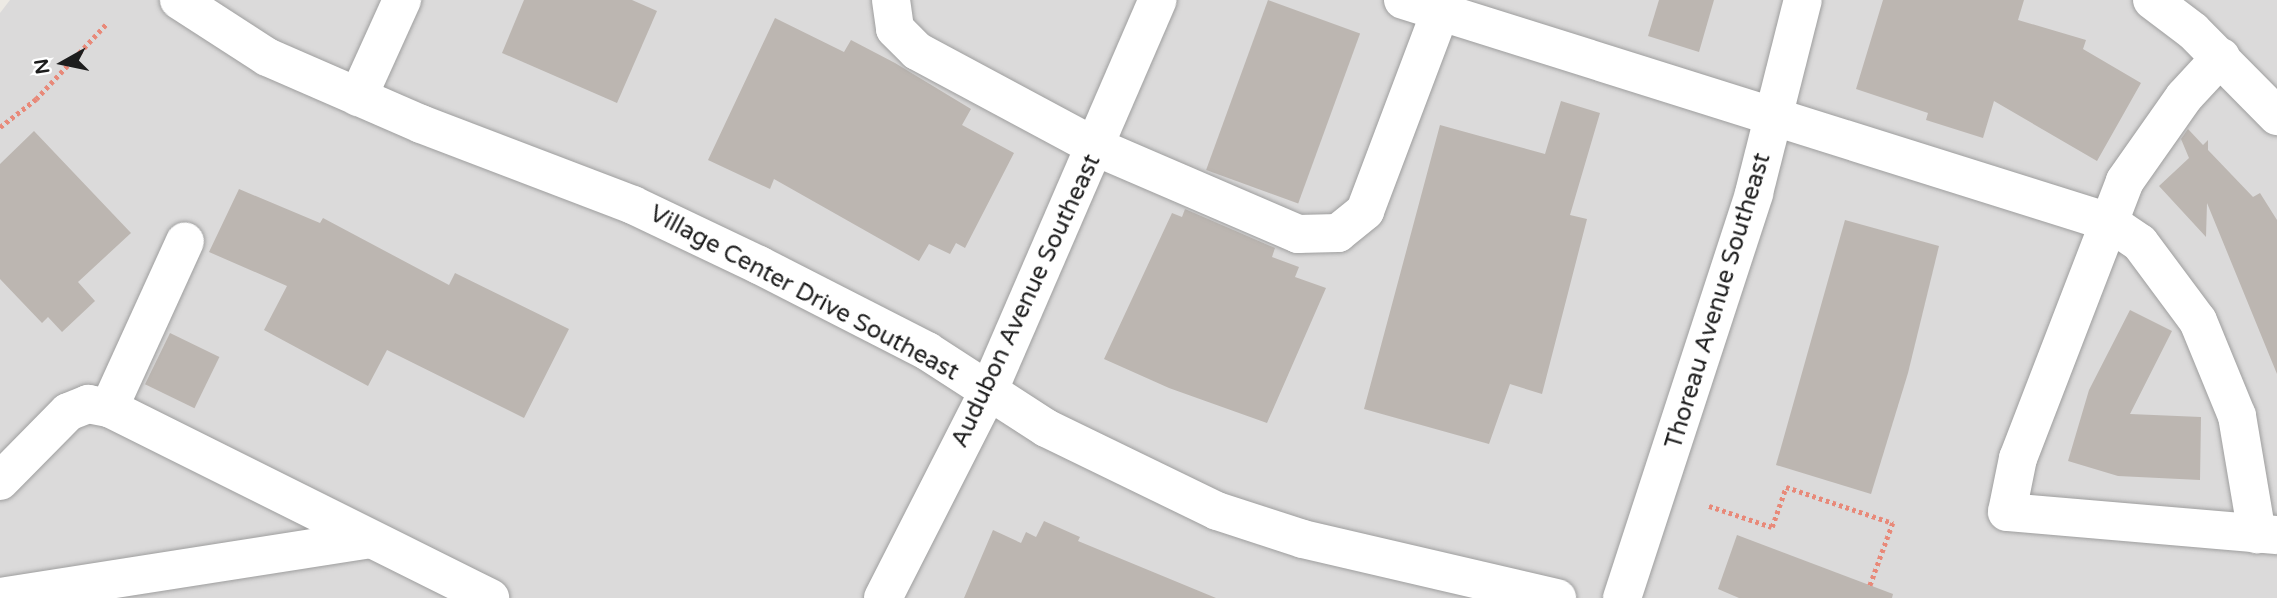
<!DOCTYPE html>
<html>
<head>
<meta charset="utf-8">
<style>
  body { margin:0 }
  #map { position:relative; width:2277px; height:598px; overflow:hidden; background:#edeae4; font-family:"Varela Round",sans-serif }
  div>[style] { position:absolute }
  .residential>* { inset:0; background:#dbdada }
  .building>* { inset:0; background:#bcb6b1; transform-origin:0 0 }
  .path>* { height:4.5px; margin-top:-2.25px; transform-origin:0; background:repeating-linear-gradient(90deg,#e88979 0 3.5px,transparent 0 7px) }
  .roads { filter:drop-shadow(0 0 2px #9e9e9e) drop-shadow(0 0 2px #9e9e9e) }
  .minor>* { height:38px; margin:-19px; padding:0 19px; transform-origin:19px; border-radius:19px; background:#fff }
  span { translate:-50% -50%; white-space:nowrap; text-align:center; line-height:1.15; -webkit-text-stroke:5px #fff; paint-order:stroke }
  .street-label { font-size:24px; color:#1d1d1d }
  .north { position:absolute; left:28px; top:28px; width:70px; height:70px; -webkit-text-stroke:5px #fff; paint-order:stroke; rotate:261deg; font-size:19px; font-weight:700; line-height:28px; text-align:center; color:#1d1d1d }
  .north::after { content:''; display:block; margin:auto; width:24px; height:32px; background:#1d1d1d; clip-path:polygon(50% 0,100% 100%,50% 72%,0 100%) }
</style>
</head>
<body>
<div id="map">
  <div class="residential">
    <i style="clip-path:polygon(10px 0,2277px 0,2277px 598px,0 598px,0 13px)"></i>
  </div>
  <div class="building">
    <i style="clip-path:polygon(524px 0,632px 0,657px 11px,617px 103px,502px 53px)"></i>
    <i style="left:1268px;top:0;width:98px;height:181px;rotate:20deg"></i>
    <i style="clip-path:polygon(1659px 0,1714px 0,1699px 52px,1648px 36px)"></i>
    <i style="clip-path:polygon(1883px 0,2024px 0,2018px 20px,2086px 40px,2083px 49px,2141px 83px,2097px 161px,1994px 101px,1983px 138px,1926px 120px,1928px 113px,1856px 89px)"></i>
    <i style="clip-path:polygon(775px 18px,844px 52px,851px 40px,895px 63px,971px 109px,962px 125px,1014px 153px,965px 248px,956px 243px,950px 254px,929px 244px,919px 261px,774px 179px,770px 189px,708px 160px)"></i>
    <i style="clip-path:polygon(1561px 101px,1600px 113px,1570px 215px,1587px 219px,1542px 394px,1510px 384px,1489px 444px,1364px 409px,1440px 125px,1545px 154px)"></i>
    <i style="clip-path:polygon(2188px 129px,2203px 145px,2208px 140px,2208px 150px,2253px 197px,2260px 193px,2277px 220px,2277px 374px,2207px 203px,2206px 237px,2159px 186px,2189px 158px,2181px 139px)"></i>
    <i style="clip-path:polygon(34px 131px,131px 233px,78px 282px,95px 301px,62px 332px,48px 317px,42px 323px,0 279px,0 164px)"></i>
    <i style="clip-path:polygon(239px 189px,320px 223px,323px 218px,449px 285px,455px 273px,569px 329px,524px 418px,387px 350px,368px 386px,264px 330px,287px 286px,209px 252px)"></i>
    <i style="clip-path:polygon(1185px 209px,1275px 248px,1272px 257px,1299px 267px,1295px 277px,1326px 288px,1267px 423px,1169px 388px,1104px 359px,1172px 213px,1182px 217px)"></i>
    <i style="clip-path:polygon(1845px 220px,1939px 246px,1908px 373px,1871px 494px,1776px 465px)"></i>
    <i style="clip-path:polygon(2130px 310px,2172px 331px,2130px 414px,2201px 417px,2200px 480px,2118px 476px,2068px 461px,2089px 390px)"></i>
    <i style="left:170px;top:333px;width:55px;height:57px;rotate:26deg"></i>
    <i style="clip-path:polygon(1044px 521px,1080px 537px,1078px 541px,1216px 598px,964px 598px,993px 530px,1021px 543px,1026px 532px,1036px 537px)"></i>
    <i style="clip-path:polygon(1737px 535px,1893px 594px,1892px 598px,1739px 598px,1718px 589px)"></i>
  </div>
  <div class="path">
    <i style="left:0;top:127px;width:46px;rotate:-37.9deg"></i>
    <i style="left:36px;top:99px;width:105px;rotate:-46.9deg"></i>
    <i style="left:1709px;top:506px;width:66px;rotate:18.4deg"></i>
    <i style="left:1772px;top:527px;width:42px;rotate:-70.7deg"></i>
    <i style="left:1786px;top:487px;width:113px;rotate:18.6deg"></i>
    <i style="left:1893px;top:523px;width:67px;rotate:110.1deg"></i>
  </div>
  <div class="roads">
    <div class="minor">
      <i style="left:179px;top:0;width:105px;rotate:32.9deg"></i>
      <i style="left:267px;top:57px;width:168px;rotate:23.5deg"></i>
      <i style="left:421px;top:124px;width:227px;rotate:20.9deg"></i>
      <i style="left:633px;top:205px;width:140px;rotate:25.5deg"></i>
      <i style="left:759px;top:265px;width:189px;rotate:27.1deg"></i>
      <i style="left:927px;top:351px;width:142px;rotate:32.9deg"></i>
      <i style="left:1046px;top:428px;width:190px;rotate:25.9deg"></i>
      <i style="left:1217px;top:511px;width:90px;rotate:18deg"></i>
      <i style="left:1303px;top:539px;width:261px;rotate:13.1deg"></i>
      <i style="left:891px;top:0;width:29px;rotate:82deg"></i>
      <i style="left:895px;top:29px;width:31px;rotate:45deg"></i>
      <i style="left:917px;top:51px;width:203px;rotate:28.2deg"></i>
      <i style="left:1096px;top:147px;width:220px;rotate:23.3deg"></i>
      <i style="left:1298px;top:234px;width:40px;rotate:-1.4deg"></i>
      <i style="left:1338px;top:233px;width:35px;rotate:-39deg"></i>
      <i style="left:1365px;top:211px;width:213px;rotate:-69.3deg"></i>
      <i style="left:1403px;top:0;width:740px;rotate:17.46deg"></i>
      <i style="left:2109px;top:222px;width:37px;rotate:34deg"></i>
      <i style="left:2140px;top:243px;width:97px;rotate:53.4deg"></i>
      <i style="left:2198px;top:321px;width:103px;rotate:67.7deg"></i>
      <i style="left:2237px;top:416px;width:120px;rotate:80.4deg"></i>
      <i style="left:2152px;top:0;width:51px;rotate:37.1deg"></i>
      <i style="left:2193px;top:31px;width:120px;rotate:45.3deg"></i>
      <i style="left:2221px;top:57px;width:54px;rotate:132.8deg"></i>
      <i style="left:2184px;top:97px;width:103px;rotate:125.1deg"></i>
      <i style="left:2125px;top:181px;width:297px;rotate:111.1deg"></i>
      <i style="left:2018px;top:458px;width:55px;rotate:101.5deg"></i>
      <i style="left:2007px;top:512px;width:271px;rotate:4.9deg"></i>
      <i style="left:358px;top:97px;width:107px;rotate:-65.6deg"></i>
      <i style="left:109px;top:408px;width:183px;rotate:-65.5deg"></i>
      <i style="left:0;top:481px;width:97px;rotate:-45.4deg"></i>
      <i style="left:68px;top:412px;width:22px;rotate:-22deg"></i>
      <i style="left:88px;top:404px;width:21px;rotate:11deg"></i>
      <i style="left:109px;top:408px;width:426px;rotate:26.5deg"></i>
      <i style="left:0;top:597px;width:374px;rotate:-8.9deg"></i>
      <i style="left:883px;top:598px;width:231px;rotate:-63deg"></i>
      <i style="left:988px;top:392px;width:427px;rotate:-66.6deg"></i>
      <i style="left:1622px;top:598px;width:426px;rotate:-71.9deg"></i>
      <i style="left:1754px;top:193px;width:199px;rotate:-75.8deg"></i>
    </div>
  </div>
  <div class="street-label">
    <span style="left:804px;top:293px;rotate:28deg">Village Center Drive Southeast</span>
    <span style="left:1026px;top:301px;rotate:-65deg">Audubon Avenue Southeast</span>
    <span style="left:1718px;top:301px;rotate:-73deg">Thoreau Avenue Southeast</span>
  </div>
  <div class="north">N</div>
</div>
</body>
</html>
